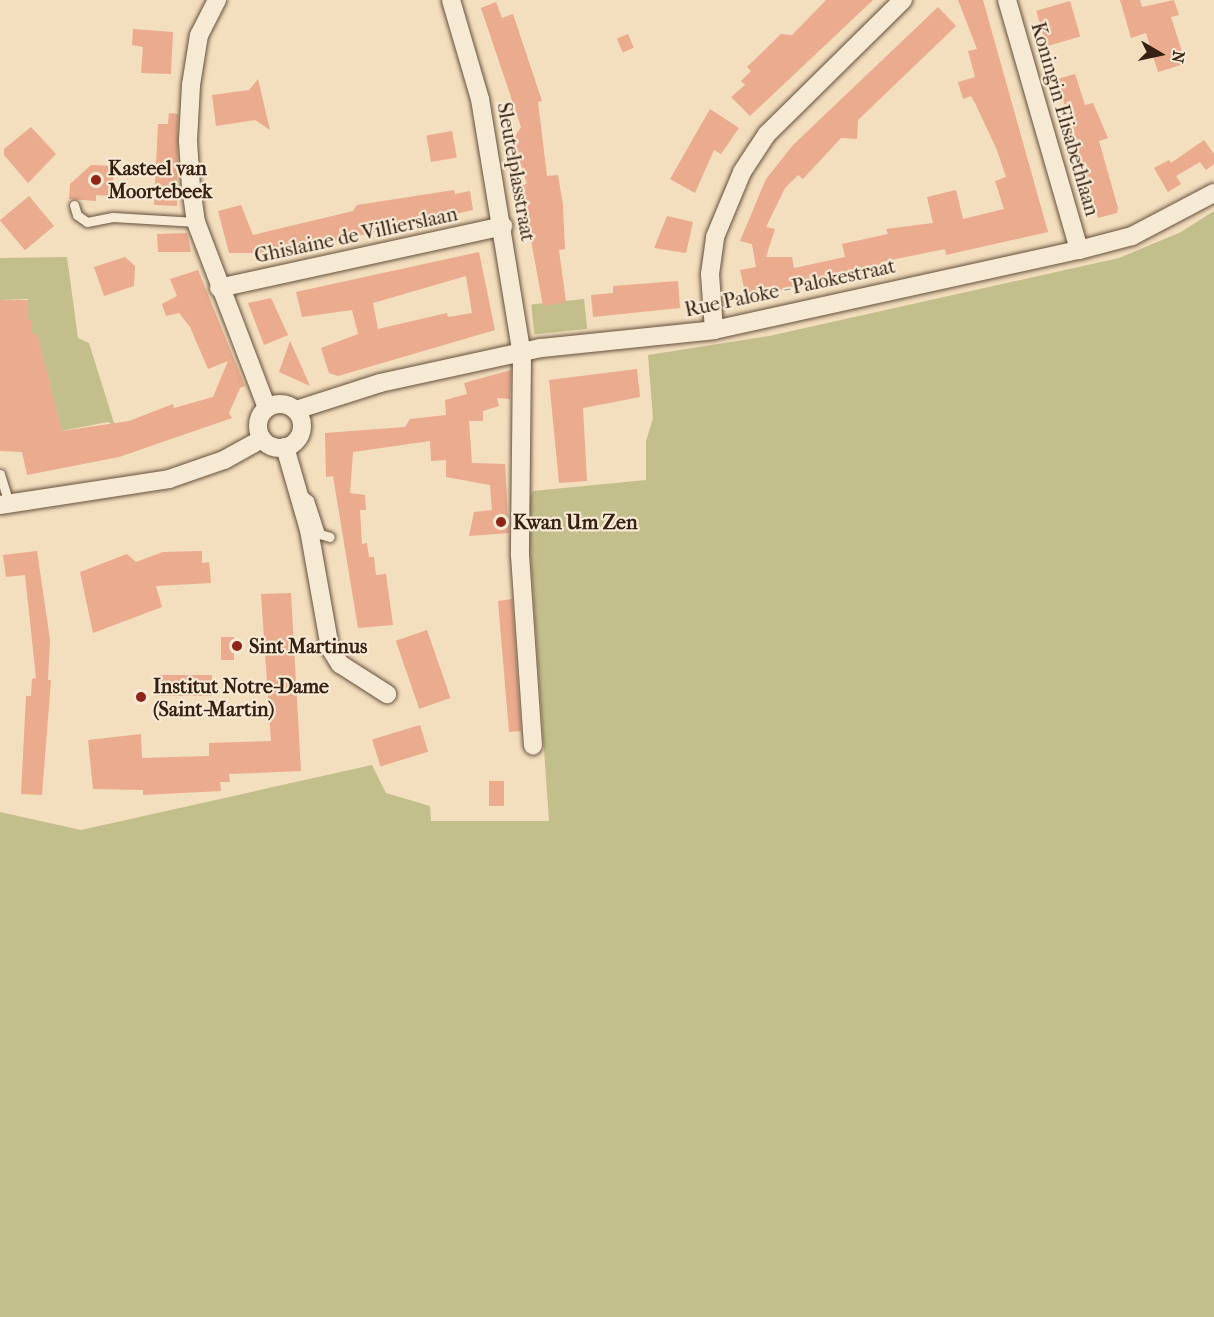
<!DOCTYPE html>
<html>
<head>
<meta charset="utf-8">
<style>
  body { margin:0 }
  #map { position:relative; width:1214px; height:1317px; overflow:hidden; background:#f3debe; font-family:"IM FELL French Canon",serif }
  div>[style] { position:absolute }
  .green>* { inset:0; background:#c3bf8c; transform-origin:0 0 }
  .building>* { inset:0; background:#eaab8e; transform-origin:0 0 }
  .roads { filter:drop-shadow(0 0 2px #65503c) drop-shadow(0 0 2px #65503c) }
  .lane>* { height:9px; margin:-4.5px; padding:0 4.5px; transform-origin:4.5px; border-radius:4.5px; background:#f7ead5 }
  .street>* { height:18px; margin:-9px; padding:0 9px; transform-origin:9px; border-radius:9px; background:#f7ead5 }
  .street>.ring { margin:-9px; padding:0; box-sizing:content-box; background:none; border:18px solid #f7ead5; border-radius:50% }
  .dots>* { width:16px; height:16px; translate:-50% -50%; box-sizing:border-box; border:3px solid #f7ead5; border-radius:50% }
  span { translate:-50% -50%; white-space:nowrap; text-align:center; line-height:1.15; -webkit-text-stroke:4.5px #f7ead5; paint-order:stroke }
  .street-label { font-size:20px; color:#362011 }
  .poi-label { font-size:20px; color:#362011; font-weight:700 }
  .left { translate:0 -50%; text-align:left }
  .north { position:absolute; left:1130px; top:24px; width:60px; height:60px; -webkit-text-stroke:4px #f7ead5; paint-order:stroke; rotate:99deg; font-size:16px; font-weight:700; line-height:24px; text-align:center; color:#362011 }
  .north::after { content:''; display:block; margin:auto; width:21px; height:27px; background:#362011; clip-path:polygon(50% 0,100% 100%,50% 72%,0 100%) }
</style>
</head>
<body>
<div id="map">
  <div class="green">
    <i style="clip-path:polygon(1214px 211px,1214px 1317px,0 1317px,0 812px,81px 830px,372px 765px,386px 793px,430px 806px,431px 821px,549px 821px,527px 503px,533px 491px,646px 480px,646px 441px,653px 418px,648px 355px,769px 336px,1119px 258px,1181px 232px)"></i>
    <i style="clip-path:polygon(67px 257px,78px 338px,89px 343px,115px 426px,108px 422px,45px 434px,58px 417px,37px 335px,32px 334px,32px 320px,26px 320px,28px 299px,0 300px,0 258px)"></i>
    <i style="left:584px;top:299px;width:30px;height:53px;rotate:84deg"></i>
  </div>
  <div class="building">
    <i style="clip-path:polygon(826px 0,873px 0,750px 116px,731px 97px,745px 85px,741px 81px,751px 71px,747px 67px,781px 34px,792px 35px)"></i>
    <i style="clip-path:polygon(958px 0,983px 0,1048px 232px,946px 255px,945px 249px,881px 262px,883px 270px,746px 297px,740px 270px,756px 267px,752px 244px,740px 241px,766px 179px,793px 145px,938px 7px,956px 26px,858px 120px,857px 139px,841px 138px,803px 179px,798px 175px,785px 188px,766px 227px,775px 229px,766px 257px,792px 257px,794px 268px,845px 257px,842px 244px,888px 234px,886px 229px,933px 223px,927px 197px,956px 190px,963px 219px,1004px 209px,995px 181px,1006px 177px,997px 150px,975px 103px,971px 96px,963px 99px,958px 82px,975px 77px,968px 51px,977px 49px)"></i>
    <i style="clip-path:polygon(1120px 0,1140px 0,1142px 7px,1174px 0,1179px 15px,1171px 17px,1183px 55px,1178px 56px,1181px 65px,1158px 72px,1146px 33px,1131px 38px)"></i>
    <i style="left:1070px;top:1px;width:37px;height:35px;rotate:74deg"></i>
    <i style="clip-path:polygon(496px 2px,502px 18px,513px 14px,542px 101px,538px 102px,547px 176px,558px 175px,563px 205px,565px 249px,559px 250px,566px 302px,543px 306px,521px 185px,527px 184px,513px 140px,521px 127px,481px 8px)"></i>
    <i style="clip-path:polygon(133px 29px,173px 32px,171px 74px,141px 73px,143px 47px,132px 45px)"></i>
    <i style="left:628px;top:34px;width:15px;height:12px;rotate:67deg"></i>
    <i style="clip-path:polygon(1075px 74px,1085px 105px,1093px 103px,1108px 138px,1099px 141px,1118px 208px,1117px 213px,1098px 218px,1057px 79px)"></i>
    <i style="clip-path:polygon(258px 79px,270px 130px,255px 120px,216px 126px,212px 95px,249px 90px)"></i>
    <i style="clip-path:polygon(710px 109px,739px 128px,721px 154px,714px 150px,695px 193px,670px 179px)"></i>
    <i style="clip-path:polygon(169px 113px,178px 114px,177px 206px,154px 205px,158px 124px,168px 124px)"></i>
    <i style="clip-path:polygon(31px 127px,56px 154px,28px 183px,4px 155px,4px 149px)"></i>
    <i style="left:452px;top:131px;width:27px;height:26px;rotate:80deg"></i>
    <i style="clip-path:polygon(1204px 140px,1214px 154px,1214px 164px,1206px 170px,1200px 162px,1176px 176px,1181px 184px,1168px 192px,1154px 168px,1169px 160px,1171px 163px)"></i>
    <i style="clip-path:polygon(91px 165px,115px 166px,111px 196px,96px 195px,96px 201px,69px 199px,70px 184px)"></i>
    <i style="clip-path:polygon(454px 190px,455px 194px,470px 191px,473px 210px,260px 258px,259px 253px,229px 253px,218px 211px,241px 205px,253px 235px,353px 211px,357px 205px)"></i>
    <i style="left:29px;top:196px;width:39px;height:38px;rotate:50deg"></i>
    <i style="clip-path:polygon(667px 216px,693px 222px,686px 253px,654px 248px)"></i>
    <i style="clip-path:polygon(187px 233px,191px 252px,158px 252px,157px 234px)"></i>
    <i style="clip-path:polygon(evenodd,479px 252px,495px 330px,338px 376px,329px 373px,321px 348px,358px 334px,352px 310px,302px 317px,296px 292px,479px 252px,466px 276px,472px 313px,448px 317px,447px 313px,378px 329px,373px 303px,466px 276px)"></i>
    <i style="clip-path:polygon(125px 257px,135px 266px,134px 286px,104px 296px,94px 267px)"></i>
    <i style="clip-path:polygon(198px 270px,245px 386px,240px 388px,229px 413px,232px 418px,119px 457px,27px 475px,22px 452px,0 451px,0 300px,28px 300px,27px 320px,32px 320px,32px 334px,37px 334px,62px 431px,129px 421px,173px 404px,174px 408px,213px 397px,228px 361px,208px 369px,190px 327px,179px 313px,166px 316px,162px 304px,177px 296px,170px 279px)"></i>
    <i style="clip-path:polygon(678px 281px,680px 308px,593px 317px,591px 295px,613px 293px,613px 286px)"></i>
    <i style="clip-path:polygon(271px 298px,288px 335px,264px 345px,248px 303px)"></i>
    <i style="clip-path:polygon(290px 341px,310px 386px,279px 372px)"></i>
    <i style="clip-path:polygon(637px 369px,640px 397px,583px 408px,587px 481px,559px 483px,549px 380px)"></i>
    <i style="clip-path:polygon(511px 370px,510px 399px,497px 398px,499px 406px,483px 411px,483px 421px,469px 421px,472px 463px,505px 464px,509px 533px,469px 536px,474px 512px,492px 510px,490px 485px,446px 477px,446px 460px,431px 461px,430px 441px,353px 452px,350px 493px,365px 495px,366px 510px,360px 510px,362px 544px,367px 543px,369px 557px,374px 557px,376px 575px,386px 574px,393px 625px,358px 628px,333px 476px,326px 477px,325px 433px,405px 427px,410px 419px,446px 415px,445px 400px,467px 394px,464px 383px)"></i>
    <i style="clip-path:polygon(37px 551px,50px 640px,48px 680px,51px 680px,42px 795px,21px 794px,26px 696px,31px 696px,32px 679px,36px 678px,25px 575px,6px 577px,3px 555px)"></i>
    <i style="clip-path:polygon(202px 551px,202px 563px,209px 562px,211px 583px,156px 586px,162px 607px,93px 633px,80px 572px,127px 554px,136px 562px,163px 552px)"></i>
    <i style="clip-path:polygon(291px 593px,301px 771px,229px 774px,230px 782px,220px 782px,221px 791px,143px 795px,143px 790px,93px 789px,88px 740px,141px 734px,142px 758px,209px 756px,209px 743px,271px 741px,261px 594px)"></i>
    <i style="clip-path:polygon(512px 599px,521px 731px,509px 732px,498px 601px)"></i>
    <i style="left:427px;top:630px;width:72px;height:33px;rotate:71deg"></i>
    <i style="left:221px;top:637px;width:13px;height:23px"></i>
    <i style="left:212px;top:675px;width:21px;height:53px;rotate:90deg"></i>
    <i style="left:420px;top:725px;width:28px;height:50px;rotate:73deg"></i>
    <i style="left:489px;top:781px;width:15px;height:25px"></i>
  </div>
  <div class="roads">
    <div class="lane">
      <i style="left:74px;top:205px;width:10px;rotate:73deg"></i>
      <i style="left:77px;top:215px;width:12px;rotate:35deg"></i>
      <i style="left:87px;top:222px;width:26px;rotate:-11deg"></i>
      <i style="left:113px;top:217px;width:83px;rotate:3.4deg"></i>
      <i style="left:0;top:474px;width:30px;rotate:73deg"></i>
      <i style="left:303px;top:495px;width:8px;rotate:40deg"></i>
      <i style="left:309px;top:500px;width:36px;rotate:72deg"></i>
      <i style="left:320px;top:534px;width:10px;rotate:17deg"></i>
    </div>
    <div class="street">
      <i style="left:217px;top:0;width:39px;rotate:117deg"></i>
      <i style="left:199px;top:35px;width:51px;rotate:99.1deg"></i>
      <i style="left:191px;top:85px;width:56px;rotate:93.1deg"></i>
      <i style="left:188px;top:141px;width:46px;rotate:86.3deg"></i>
      <i style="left:191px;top:187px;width:35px;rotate:82deg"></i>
      <i style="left:196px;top:222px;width:199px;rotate:69.1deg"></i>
      <i style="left:451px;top:0;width:103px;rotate:73.7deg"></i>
      <i style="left:480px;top:99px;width:259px;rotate:80.7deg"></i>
      <i style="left:522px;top:355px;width:200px;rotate:90.6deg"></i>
      <i style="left:520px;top:555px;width:191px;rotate:86.1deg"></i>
      <i style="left:1007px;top:0;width:260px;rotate:73.9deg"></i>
      <i style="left:219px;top:288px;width:291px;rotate:-12.3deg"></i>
      <i style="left:714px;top:330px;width:56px;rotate:-94.1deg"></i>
      <i style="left:710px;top:274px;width:37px;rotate:-82deg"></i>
      <i style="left:715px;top:237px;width:70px;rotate:-67.4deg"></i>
      <i style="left:742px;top:172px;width:45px;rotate:-56.7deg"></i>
      <i style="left:767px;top:134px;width:191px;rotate:-44.6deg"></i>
      <i class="ring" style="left:258px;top:404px;width:26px;height:26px"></i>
      <i style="left:296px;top:410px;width:88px;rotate:-17.8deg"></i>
      <i style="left:380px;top:383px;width:165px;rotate:-12.3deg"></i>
      <i style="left:541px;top:348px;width:174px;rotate:-5.9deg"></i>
      <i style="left:714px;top:330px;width:374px;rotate:-12.4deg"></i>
      <i style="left:1079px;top:250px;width:55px;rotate:-14.8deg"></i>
      <i style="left:1132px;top:236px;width:93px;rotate:-27.7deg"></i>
      <i style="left:285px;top:447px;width:86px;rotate:73.9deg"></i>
      <i style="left:309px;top:530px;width:120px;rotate:79.9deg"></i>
      <i style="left:330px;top:648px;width:19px;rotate:58deg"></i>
      <i style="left:340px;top:664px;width:56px;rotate:32.6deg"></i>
      <i style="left:0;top:505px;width:171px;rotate:-8.7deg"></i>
      <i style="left:169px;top:479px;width:58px;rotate:-19.1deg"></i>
      <i style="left:224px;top:460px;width:43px;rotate:-28.9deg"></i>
    </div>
  </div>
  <div class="dots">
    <i style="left:96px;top:180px;background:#8f2418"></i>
    <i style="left:501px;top:522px;background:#8f2418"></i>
    <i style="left:237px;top:646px;background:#8f2418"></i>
    <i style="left:141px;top:697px;background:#8f2418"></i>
  </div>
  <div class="street-label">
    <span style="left:1065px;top:119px;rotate:74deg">Koningin Elisabethlaan</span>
    <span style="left:516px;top:172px;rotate:80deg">Sleutelplasstraat</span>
    <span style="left:356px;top:235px;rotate:-12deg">Ghislaine de Villierslaan</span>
    <span style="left:790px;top:288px;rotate:-12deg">Rue Paloke - Palokestraat</span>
  </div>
  <div class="poi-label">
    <span class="left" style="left:108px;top:180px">Kasteel van<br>Moortebeek</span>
    <span class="left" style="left:513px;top:522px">Kwan Um Zen</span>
    <span class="left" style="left:249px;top:646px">Sint Martinus</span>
    <span class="left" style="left:153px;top:698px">Institut Notre-Dame<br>(Saint-Martin)</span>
  </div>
  <div class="north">N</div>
</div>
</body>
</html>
